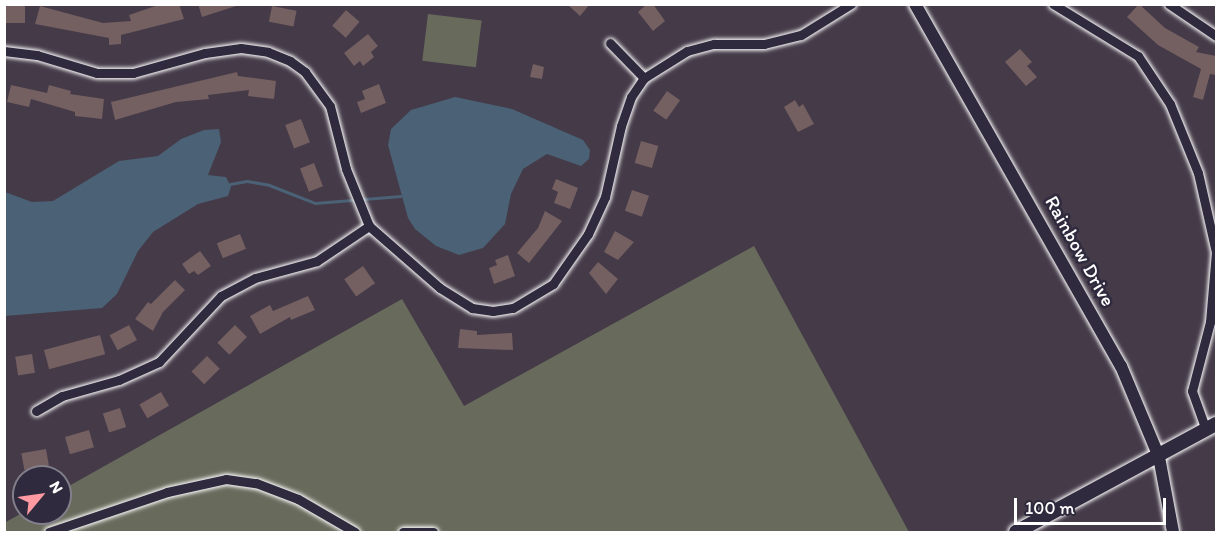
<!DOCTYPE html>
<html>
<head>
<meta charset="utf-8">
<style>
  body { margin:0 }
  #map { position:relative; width:1221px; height:537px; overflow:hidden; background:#443a48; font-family:Itim,sans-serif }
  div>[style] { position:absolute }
  .green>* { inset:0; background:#686b5c; transform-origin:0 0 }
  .water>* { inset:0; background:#4b6175 }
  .stream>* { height:3px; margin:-1.5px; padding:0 1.5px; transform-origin:1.5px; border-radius:1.5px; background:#4b6175 }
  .building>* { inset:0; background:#745f61; transform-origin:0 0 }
  .roads { filter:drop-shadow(0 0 2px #fff) drop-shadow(0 0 2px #fff) }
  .minor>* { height:9px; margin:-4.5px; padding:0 4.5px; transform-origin:4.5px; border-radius:4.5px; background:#2f2a3d }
  .tertiary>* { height:12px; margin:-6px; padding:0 6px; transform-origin:6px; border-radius:6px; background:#2f2a3d }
  .secondary>* { height:14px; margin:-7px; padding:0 7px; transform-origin:7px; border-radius:7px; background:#2f2a3d }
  span { translate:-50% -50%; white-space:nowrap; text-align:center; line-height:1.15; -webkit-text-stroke:5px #2f2a3d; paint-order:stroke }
  .street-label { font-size:20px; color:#fff }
  .frame { position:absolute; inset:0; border:6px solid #fff; pointer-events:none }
  .north { position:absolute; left:12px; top:465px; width:60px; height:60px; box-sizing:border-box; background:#2f2a3d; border:2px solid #827f8b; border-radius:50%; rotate:61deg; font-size:16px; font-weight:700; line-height:24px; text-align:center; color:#fff }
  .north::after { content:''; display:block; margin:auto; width:21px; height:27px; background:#ff9aa2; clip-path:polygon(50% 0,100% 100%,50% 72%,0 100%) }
  .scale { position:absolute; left:1014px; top:498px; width:152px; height:27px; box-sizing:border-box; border:3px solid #fff; border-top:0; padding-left:8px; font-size:18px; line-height:21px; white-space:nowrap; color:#fff; -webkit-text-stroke:4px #2f2a3d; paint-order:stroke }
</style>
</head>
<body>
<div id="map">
  <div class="green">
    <i style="left:428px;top:14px;width:54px;height:47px;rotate:7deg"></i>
    <i style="clip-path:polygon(754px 246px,909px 532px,5px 532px,4px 523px,24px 512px,60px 513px,60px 491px,402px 299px,464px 406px)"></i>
  </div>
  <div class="water">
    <i style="clip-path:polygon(455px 97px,512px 109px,583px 140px,590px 150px,589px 159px,581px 166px,547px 154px,523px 169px,511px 194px,505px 224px,483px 248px,459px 255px,436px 246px,415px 229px,408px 218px,388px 145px,391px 129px,411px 110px)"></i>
    <i style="clip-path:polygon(219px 129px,221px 142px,208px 175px,226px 177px,231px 187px,228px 196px,198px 204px,153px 232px,138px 251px,117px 294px,102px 308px,5px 316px,5px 192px,32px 202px,53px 201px,119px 161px,158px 156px,181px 139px,204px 130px)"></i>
  </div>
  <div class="stream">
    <i style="left:230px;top:184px;width:17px;rotate:-10deg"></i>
    <i style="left:247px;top:181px;width:22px;rotate:10deg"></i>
    <i style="left:269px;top:185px;width:49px;rotate:21.4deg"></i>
    <i style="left:315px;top:203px;width:86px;rotate:-4.7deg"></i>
  </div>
  <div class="building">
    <i style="clip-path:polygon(161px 4px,179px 4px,184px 19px,121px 35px,121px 44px,109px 45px,109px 38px,35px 24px,40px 6px,103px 23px,131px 21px,129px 15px)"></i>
    <i style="clip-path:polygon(198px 4px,236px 4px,236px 6px,202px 17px)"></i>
    <i style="clip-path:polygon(567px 4px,590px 4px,580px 16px)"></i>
    <i style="clip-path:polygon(647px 4px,653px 4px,665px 21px,653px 31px,638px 12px)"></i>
    <i style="clip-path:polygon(1139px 4px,1165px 28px,1199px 47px,1196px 52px,1216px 56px,1216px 75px,1210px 74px,1203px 100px,1193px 97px,1201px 69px,1158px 45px,1127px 17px)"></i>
    <i style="left:4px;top:5px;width:21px;height:18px"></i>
    <i style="left:272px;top:6px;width:25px;height:16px;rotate:11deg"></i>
    <i style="left:346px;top:10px;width:18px;height:21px;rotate:41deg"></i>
    <i style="clip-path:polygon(368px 34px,378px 46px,371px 52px,374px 57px,363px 66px,360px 61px,354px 66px,344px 53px)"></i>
    <i style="clip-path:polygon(1020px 49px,1032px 62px,1027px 66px,1037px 77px,1026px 86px,1005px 62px)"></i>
    <i style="clip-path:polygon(533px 64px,544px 67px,542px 79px,530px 77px)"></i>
    <i style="clip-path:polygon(237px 72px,238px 76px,276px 81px,274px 99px,248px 96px,249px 90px,208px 95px,209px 99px,176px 102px,115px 120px,111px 102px)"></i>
    <i style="clip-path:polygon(379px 84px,386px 103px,361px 113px,357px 102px,365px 99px,362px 91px)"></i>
    <i style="clip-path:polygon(11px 85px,47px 93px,49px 85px,71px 91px,70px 94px,104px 99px,102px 119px,75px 116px,75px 112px,31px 99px,29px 107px,7px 102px)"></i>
    <i style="left:667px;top:91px;width:16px;height:24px;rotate:35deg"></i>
    <i style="clip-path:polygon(795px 100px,799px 107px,803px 104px,814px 124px,798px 132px,784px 107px)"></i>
    <i style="left:301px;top:119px;width:25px;height:17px;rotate:69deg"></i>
    <i style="left:641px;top:141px;width:18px;height:23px;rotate:16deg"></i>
    <i style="left:314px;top:163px;width:25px;height:15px;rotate:69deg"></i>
    <i style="clip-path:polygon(556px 179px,578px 188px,570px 209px,554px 203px,558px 192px,552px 189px)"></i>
    <i style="left:632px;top:190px;width:18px;height:22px;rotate:19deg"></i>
    <i style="clip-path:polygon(545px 211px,562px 221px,529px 263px,517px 253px,538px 228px)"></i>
    <i style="clip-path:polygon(615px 231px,634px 242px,618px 260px,604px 252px)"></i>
    <i style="left:240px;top:234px;width:16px;height:25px;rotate:68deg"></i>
    <i style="clip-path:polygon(200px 251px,211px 266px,198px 275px,194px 271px,189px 274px,182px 264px)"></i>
    <i style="clip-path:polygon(508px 255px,515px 276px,494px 284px,489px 268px,497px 265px,495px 260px)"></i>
    <i style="clip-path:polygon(598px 262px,618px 279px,606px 294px,589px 273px)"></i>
    <i style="left:363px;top:266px;width:21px;height:23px;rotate:55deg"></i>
    <i style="clip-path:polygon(175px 280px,185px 290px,163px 312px,153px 331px,135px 319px,148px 302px,151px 304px)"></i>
    <i style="clip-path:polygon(308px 296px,315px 310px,291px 320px,290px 317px,260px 334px,250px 316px,270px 305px,273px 311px)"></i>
    <i style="left:129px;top:325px;width:17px;height:22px;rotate:62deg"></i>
    <i style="left:235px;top:325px;width:17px;height:25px;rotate:45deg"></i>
    <i style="clip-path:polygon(460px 329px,477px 331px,477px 335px,512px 333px,513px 350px,458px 348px)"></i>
    <i style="left:100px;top:335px;width:20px;height:58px;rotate:75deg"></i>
    <i style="left:32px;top:354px;width:19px;height:17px;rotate:81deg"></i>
    <i style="left:207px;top:356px;width:18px;height:22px;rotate:45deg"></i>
    <i style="left:161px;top:392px;width:16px;height:25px;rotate:60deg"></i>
    <i style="left:120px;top:408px;width:20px;height:18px;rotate:72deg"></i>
    <i style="left:89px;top:430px;width:18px;height:25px;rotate:74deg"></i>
    <i style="left:46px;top:449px;width:17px;height:25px;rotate:80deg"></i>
  </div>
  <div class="roads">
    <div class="minor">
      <i style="left:1053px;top:4px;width:100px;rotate:31.5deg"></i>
      <i style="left:1138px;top:56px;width:58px;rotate:56.3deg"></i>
      <i style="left:1170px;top:104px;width:74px;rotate:67.9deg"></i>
      <i style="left:1198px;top:173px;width:81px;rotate:77.2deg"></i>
      <i style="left:1216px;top:252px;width:70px;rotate:94.9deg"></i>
      <i style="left:1210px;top:322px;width:71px;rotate:104.6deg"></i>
      <i style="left:1192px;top:391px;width:41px;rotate:70.3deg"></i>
      <i style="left:1169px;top:4px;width:57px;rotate:34.2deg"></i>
      <i style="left:610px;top:43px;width:49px;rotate:45.8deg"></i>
      <i style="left:4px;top:51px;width:33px;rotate:7deg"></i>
      <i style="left:37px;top:55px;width:63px;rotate:16.7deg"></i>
      <i style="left:97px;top:73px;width:36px"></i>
      <i style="left:133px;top:73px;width:75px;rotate:-15.5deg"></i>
      <i style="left:205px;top:53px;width:36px;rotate:-8deg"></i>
      <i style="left:241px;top:48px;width:27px;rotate:8deg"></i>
      <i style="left:268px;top:52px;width:24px;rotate:22deg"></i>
      <i style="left:290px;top:61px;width:19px;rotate:36deg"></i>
      <i style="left:305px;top:72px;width:42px;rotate:53.7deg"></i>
      <i style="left:330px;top:106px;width:65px;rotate:75.7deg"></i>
      <i style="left:346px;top:169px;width:61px;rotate:68deg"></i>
      <i style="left:369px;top:226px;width:94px;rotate:41.1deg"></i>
      <i style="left:440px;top:288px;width:38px;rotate:32deg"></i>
      <i style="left:472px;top:308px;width:21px;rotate:8deg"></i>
      <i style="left:493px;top:311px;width:20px;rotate:-9deg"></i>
      <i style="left:513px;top:308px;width:47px;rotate:-31deg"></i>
      <i style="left:553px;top:284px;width:61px;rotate:-55deg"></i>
      <i style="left:588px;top:234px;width:41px;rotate:-65.3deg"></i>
      <i style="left:605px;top:197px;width:73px;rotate:-77.3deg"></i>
      <i style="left:621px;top:126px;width:31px;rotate:-71deg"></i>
      <i style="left:631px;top:97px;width:23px;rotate:-56deg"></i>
      <i style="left:644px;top:78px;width:51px;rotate:-32.1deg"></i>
      <i style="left:687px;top:51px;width:28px;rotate:-15deg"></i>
      <i style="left:714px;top:44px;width:50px"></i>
      <i style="left:764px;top:44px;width:38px;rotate:-14deg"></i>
      <i style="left:801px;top:35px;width:59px;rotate:-31.8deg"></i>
      <i style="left:36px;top:411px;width:30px;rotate:-30deg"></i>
      <i style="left:62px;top:396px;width:59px;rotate:-15.7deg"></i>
      <i style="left:119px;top:380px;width:44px;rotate:-24.2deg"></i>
      <i style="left:159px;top:362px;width:91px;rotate:-46.8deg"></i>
      <i style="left:221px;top:296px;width:38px;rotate:-28deg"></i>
      <i style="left:255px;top:278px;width:64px;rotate:-15.3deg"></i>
      <i style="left:317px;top:261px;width:63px;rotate:-33.9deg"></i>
      <i style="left:49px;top:532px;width:125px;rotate:-18.7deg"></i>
      <i style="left:167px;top:492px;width:60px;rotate:-12.4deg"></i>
      <i style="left:226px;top:479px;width:30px;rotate:8deg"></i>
      <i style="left:256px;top:483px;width:45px;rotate:20.9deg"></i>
      <i style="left:298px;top:499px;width:66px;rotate:30.1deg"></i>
      <i style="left:403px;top:532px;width:30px"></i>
    </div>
    <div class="tertiary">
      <i style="left:915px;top:4px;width:417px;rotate:60.4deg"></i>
      <i style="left:1121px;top:366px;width:99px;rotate:67.3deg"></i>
      <i style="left:1159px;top:457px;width:76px;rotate:79.4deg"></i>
    </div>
    <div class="secondary">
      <i style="left:1016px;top:532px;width:227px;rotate:-28.4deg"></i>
    </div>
  </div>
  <div class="street-label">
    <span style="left:1080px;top:251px;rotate:61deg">Rainbow Drive</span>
  </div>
  <div class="frame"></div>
  <div class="north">N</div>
  <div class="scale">100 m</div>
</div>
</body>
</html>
